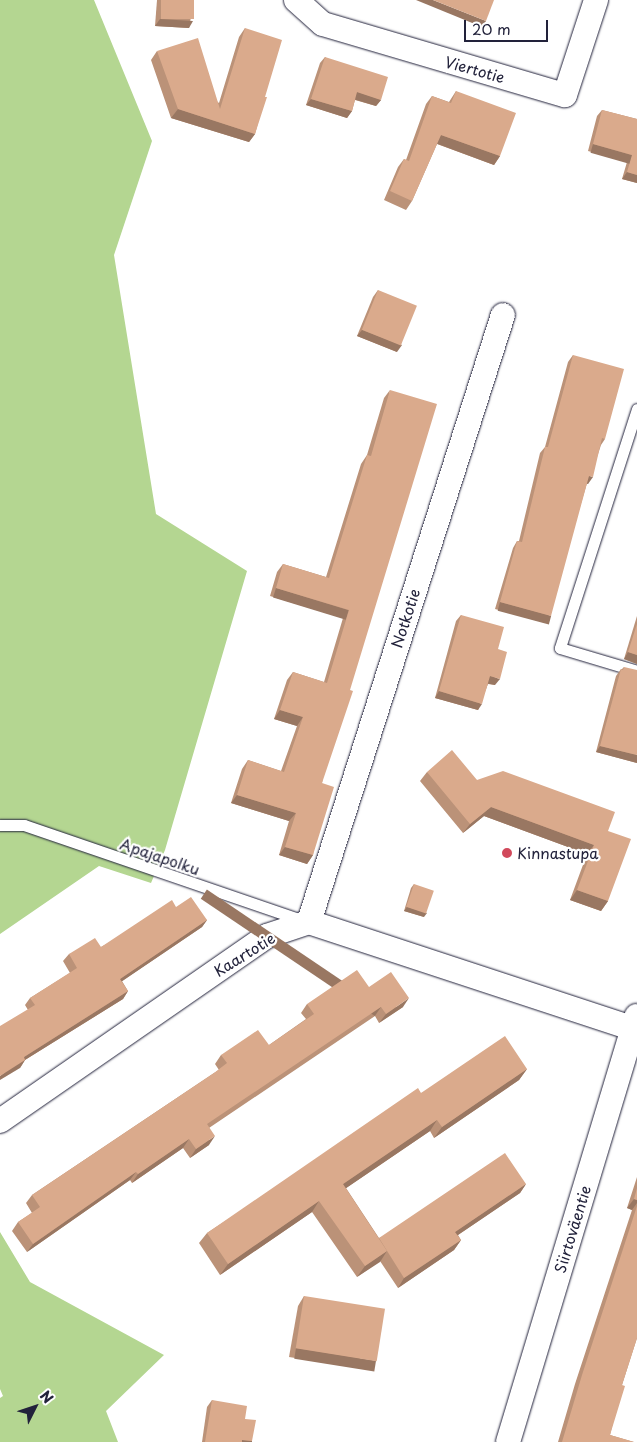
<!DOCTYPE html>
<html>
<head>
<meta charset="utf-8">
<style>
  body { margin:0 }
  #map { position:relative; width:637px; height:1442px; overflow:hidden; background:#fff; font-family:"Playpen Sans",sans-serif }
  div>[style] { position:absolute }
  .green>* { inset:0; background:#b4d691 }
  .roads { filter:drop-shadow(0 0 1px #22223b) drop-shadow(0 0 1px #22223b) }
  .lane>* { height:11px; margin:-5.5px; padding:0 5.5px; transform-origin:5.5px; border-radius:5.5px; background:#fff }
  .street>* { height:24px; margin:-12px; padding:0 12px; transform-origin:12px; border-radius:12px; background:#fff }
  .wall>* { inset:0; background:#bb9278 }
  .shaded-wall>* { inset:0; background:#997762; transform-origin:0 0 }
  .building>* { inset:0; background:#daaa8c; transform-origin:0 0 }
  .dots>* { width:14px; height:14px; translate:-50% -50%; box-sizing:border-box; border:2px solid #fff; border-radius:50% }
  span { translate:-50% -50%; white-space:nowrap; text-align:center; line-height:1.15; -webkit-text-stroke:4.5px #fff; paint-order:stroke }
  .street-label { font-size:15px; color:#22223b }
  .poi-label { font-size:15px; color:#22223b }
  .left { translate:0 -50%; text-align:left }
  .north { position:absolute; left:10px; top:1382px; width:50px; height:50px; -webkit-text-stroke:4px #fff; paint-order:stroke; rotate:49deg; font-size:14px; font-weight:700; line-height:20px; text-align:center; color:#22223b }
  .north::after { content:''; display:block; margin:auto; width:18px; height:22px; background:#22223b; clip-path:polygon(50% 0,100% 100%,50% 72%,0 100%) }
  .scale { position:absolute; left:464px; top:20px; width:84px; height:22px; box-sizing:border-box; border:2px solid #22223b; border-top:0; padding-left:6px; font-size:15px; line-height:18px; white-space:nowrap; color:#22223b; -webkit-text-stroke:4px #fff; paint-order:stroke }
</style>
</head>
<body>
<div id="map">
  <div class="green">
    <i style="clip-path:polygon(0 0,94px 0,152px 141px,114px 255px,156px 514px,247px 571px,165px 850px,151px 883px,99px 866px,0 934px)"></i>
    <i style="clip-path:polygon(0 1232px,30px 1282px,164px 1355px,106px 1411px,118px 1442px,0 1442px,0 1398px,3px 1396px,0 1389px)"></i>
  </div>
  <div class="roads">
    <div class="lane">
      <i style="left:637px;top:409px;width:251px;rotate:107.9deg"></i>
      <i style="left:560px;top:648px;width:80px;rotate:16.6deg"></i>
      <i style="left:0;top:825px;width:24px"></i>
      <i style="left:24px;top:825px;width:297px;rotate:18.9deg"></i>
    </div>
    <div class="street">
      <i style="left:296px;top:0;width:36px;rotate:42deg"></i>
      <i style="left:323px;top:24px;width:252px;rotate:16.4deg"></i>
      <i style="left:565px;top:95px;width:100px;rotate:-71.9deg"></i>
      <i style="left:309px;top:922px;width:637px;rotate:-72.28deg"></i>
      <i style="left:0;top:1121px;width:325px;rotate:-34.7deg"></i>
      <i style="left:267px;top:936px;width:44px;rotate:-18.4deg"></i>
      <i style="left:309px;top:922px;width:345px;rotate:18.2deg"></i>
      <i style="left:508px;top:1442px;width:445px;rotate:-73.2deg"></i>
    </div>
  </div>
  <div class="wall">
    <i style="clip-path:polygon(157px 0,194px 0,189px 28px,155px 26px)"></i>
    <i style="clip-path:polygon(245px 28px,265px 97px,255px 134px,249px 142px,171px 118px,151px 60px,157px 51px,219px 103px,239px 37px)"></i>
    <i style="clip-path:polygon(325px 57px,381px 100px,376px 106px,355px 100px,352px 111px,347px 118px,306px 105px,320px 63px)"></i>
    <i style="clip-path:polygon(456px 91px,500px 156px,494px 165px,437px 144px,412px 201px,406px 210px,384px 200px,398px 167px,404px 159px,406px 160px,426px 104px,432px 96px,449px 102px)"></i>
    <i style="clip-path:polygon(602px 110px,637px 119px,637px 183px,622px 179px,627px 162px,588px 151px,597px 116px)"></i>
    <i style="clip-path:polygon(378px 290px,397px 352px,357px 336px,373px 297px)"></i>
    <i style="clip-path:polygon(573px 355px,605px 439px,601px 445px,588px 484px,587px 483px,546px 623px,495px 609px,513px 548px,517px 541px,519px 541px,540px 453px,545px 447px,568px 362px)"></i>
    <i style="clip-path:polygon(390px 390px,322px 783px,313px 855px,307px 864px,279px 855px,289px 821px,231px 803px,242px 769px,248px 760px,281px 771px,297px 726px,274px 719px,287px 680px,293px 672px,324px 682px,343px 618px,270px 596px,277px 572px,283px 564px,326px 577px,361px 464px,367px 455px,384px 398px)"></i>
    <i style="clip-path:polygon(461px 615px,498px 649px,495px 685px,488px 684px,478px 710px,435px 698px,456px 621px)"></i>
    <i style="clip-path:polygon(637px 616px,637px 664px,624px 659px)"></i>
    <i style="clip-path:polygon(624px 667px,637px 763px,596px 752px,616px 676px,621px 669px,622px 669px)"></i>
    <i style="clip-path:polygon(427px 772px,477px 780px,608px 831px,608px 901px,601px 911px,570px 900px,587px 854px,484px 816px,463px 833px,420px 781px)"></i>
    <i style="clip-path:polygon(414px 884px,424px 917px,404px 911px,411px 888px)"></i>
    <i style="clip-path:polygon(176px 907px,207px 920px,202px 927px,122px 981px,128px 991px,123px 999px,25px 1060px,20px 1068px,28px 1010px,25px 1005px,30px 998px,70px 973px,63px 961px,69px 954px,101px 947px)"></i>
    <i style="clip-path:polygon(307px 1004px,403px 1007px,379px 1023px,375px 1016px,209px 1128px,209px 1145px,190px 1158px,183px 1148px,132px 1183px,130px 1180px,27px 1252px,12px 1231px,18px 1222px,32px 1213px,26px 1203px,32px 1195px,214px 1073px,219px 1070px,215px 1064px,221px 1055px,269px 1045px,306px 1019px,301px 1013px)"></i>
    <i style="clip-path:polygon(527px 1069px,519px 1080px,434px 1138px,430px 1131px,346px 1188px,379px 1238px,526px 1184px,520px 1193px,458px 1235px,461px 1240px,454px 1250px,398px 1288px,380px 1261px,357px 1277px,312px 1212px,220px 1275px,199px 1243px,207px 1233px,421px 1093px)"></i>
    <i style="clip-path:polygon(637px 1177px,637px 1338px,622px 1385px,610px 1435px,634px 1442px,558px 1442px,575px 1384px,632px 1210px,627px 1208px)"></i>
    <i style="clip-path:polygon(304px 1296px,370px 1370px,289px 1357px,298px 1306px)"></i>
    <i style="clip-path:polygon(212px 1400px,245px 1419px,252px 1442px,202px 1442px,207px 1407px)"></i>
  </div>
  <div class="shaded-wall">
    <i style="clip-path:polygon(416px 0,433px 0,486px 21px,482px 27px)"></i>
    <i style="clip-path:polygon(160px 19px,193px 21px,189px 28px,155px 26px)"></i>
    <i style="clip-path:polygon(357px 92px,381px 100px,376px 106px,353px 99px)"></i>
    <i style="clip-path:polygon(311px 99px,352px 111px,347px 118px,306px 105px)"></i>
    <i style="clip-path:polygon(178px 109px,255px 134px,249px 142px,171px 118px)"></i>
    <i style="clip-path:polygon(441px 135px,500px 156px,494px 165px,435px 143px)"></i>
    <i style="left:593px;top:144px;width:41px;height:9px;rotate:16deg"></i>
    <i style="clip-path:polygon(627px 172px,637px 175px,637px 183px,622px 179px)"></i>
    <i style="clip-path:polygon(362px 330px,402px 345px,397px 352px,357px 336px)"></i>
    <i style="clip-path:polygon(589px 476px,593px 477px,588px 484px,584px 483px)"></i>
    <i style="left:276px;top:588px;width:76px;height:10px;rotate:17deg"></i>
    <i style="left:500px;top:602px;width:53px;height:9px;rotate:15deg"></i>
    <i style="clip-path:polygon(628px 652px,637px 655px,637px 664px,624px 659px)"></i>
    <i style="clip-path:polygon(490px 676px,500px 679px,495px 685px,485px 683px)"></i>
    <i style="clip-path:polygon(439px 691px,482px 704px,478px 710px,435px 698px)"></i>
    <i style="clip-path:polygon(280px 710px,303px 717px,297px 726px,274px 719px)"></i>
    <i style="clip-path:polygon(600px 746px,637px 755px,637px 763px,596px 752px)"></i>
    <i style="clip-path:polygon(237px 795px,296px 813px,289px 821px,231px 803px)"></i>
    <i style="clip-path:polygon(491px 807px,594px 845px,587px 854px,484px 816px,463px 833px,470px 824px)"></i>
    <i style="clip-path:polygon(285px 847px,313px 855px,307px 864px,279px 855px)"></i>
    <i style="clip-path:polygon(577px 890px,608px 901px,601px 911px,570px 900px)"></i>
    <i style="clip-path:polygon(407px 907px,427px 913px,424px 917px,404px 911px)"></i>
    <i style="clip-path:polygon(207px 920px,202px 927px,115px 986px,120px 979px)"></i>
    <i style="clip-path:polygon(128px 991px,123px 999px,20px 1063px,25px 1060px,20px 1068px,0 1080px,0 1076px,24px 1057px)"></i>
    <i style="clip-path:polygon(409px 998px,403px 1007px,379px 1023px,386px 1014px)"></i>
    <i style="left:381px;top:1007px;width:11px;height:210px;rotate:124deg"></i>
    <i style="clip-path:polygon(527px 1069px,519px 1080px,434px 1138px,442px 1127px)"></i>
    <i style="clip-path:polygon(437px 1120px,430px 1131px,336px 1195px,343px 1184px)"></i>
    <i style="clip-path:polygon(215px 1136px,209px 1145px,190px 1158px,196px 1149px)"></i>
    <i style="clip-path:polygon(189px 1139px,183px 1148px,132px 1183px,138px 1174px)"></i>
    <i style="clip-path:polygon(136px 1172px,130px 1180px,27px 1252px,33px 1244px)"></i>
    <i style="clip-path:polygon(526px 1184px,520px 1193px,449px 1241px,455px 1232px)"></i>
    <i style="clip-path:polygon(634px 1199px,637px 1200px,637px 1203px,632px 1210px,627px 1208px)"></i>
    <i style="clip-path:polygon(319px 1201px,312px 1212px,220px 1275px,228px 1264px)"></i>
    <i style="clip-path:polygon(461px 1240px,454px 1250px,398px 1288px,404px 1278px)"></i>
    <i style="clip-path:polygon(387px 1251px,380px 1262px,357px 1277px,365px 1266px)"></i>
    <i style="left:296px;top:1348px;width:81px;height:11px;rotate:9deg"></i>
    <i style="clip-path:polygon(242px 1440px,252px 1441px,252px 1442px,240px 1442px)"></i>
  </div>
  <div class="building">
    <i style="left:161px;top:0;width:33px;height:19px"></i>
    <i style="clip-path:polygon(433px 0,494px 0,486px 21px)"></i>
    <i style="clip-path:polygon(245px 28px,282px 40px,265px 97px,267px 97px,255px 134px,178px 109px,157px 51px,198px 38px,220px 109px)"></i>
    <i style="clip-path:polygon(325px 57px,388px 77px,381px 100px,357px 92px,352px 111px,311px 99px)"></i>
    <i style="clip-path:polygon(456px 91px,516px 113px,500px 156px,441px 135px,412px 201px,390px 191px,404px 159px,409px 161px,432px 96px,451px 103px)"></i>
    <i style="clip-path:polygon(602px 110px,637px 119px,637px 175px,627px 172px,632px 155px,593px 144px)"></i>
    <i style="left:378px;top:290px;width:42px;height:43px;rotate:22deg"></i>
    <i style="clip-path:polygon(573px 355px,624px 369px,605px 439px,602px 438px,593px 477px,589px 476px,551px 616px,500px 602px,517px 541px,522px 542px,545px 447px,548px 447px)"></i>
    <i style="clip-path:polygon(390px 390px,437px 404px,350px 690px,353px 691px,322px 783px,334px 787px,313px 855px,285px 847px,296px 813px,237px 795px,248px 760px,284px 772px,303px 717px,280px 710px,293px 672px,327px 683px,349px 610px,276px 588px,283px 564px,329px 578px,367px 455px,371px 456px)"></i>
    <i style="clip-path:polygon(461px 615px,504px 627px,498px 649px,507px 652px,500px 679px,490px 676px,482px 704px,439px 691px)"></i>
    <i style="clip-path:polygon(637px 624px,637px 655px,628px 652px)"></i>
    <i style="clip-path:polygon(624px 667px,637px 670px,637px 755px,600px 746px,621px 669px,623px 670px)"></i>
    <i style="clip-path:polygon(452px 750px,477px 780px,503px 771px,615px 812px,608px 831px,631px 839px,608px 901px,577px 890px,594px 845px,491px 807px,470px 824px,427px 772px)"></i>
    <i style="left:414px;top:884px;width:21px;height:24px;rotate:19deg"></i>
    <i style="clip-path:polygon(191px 897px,207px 920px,120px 979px,128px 991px,24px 1057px,25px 1060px,0 1076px,0 1026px,35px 1005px,30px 998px,77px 968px,69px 954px,95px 938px,101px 947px,172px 900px,176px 907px)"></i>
    <i style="clip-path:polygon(357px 970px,369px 987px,391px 972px,409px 998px,386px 1014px,381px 1007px,207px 1124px,215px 1136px,196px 1149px,189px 1139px,138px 1174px,136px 1172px,33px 1244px,18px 1222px,40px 1207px,32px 1195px,214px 1073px,227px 1063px,221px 1055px,258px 1030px,269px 1045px,314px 1014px,307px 1004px)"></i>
    <i style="clip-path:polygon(505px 1036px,527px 1069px,442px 1127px,437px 1120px,343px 1184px,387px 1251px,365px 1266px,319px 1201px,228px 1264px,207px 1233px,418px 1088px,421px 1093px)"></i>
    <i style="clip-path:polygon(505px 1153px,526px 1184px,455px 1232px,461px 1240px,404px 1278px,379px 1238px)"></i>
    <i style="clip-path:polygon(637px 1188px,637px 1200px,634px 1199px)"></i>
    <i style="clip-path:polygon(637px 1206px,637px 1338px,622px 1385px,625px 1386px,610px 1435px,634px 1442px,562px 1442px,582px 1375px)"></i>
    <i style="left:304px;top:1296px;width:82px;height:53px;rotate:9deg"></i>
    <i style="clip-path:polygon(212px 1400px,247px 1406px,245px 1419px,256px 1420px,252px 1441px,242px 1440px,242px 1442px,205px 1442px)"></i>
  </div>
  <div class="dots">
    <i style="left:507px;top:853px;background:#d1495b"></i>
  </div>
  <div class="street-label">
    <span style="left:475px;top:69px;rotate:16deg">Viertotie</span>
    <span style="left:405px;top:618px;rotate:-72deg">Notkotie</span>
    <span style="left:160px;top:856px;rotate:19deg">Apajapolku</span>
    <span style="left:244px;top:954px;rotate:-32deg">Kaartotie</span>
    <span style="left:572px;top:1229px;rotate:-73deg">Siirtoväentie</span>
  </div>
  <div class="poi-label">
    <span class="left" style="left:517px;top:853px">Kinnastupa</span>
  </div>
  <div class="north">N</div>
  <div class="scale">20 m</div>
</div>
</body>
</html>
